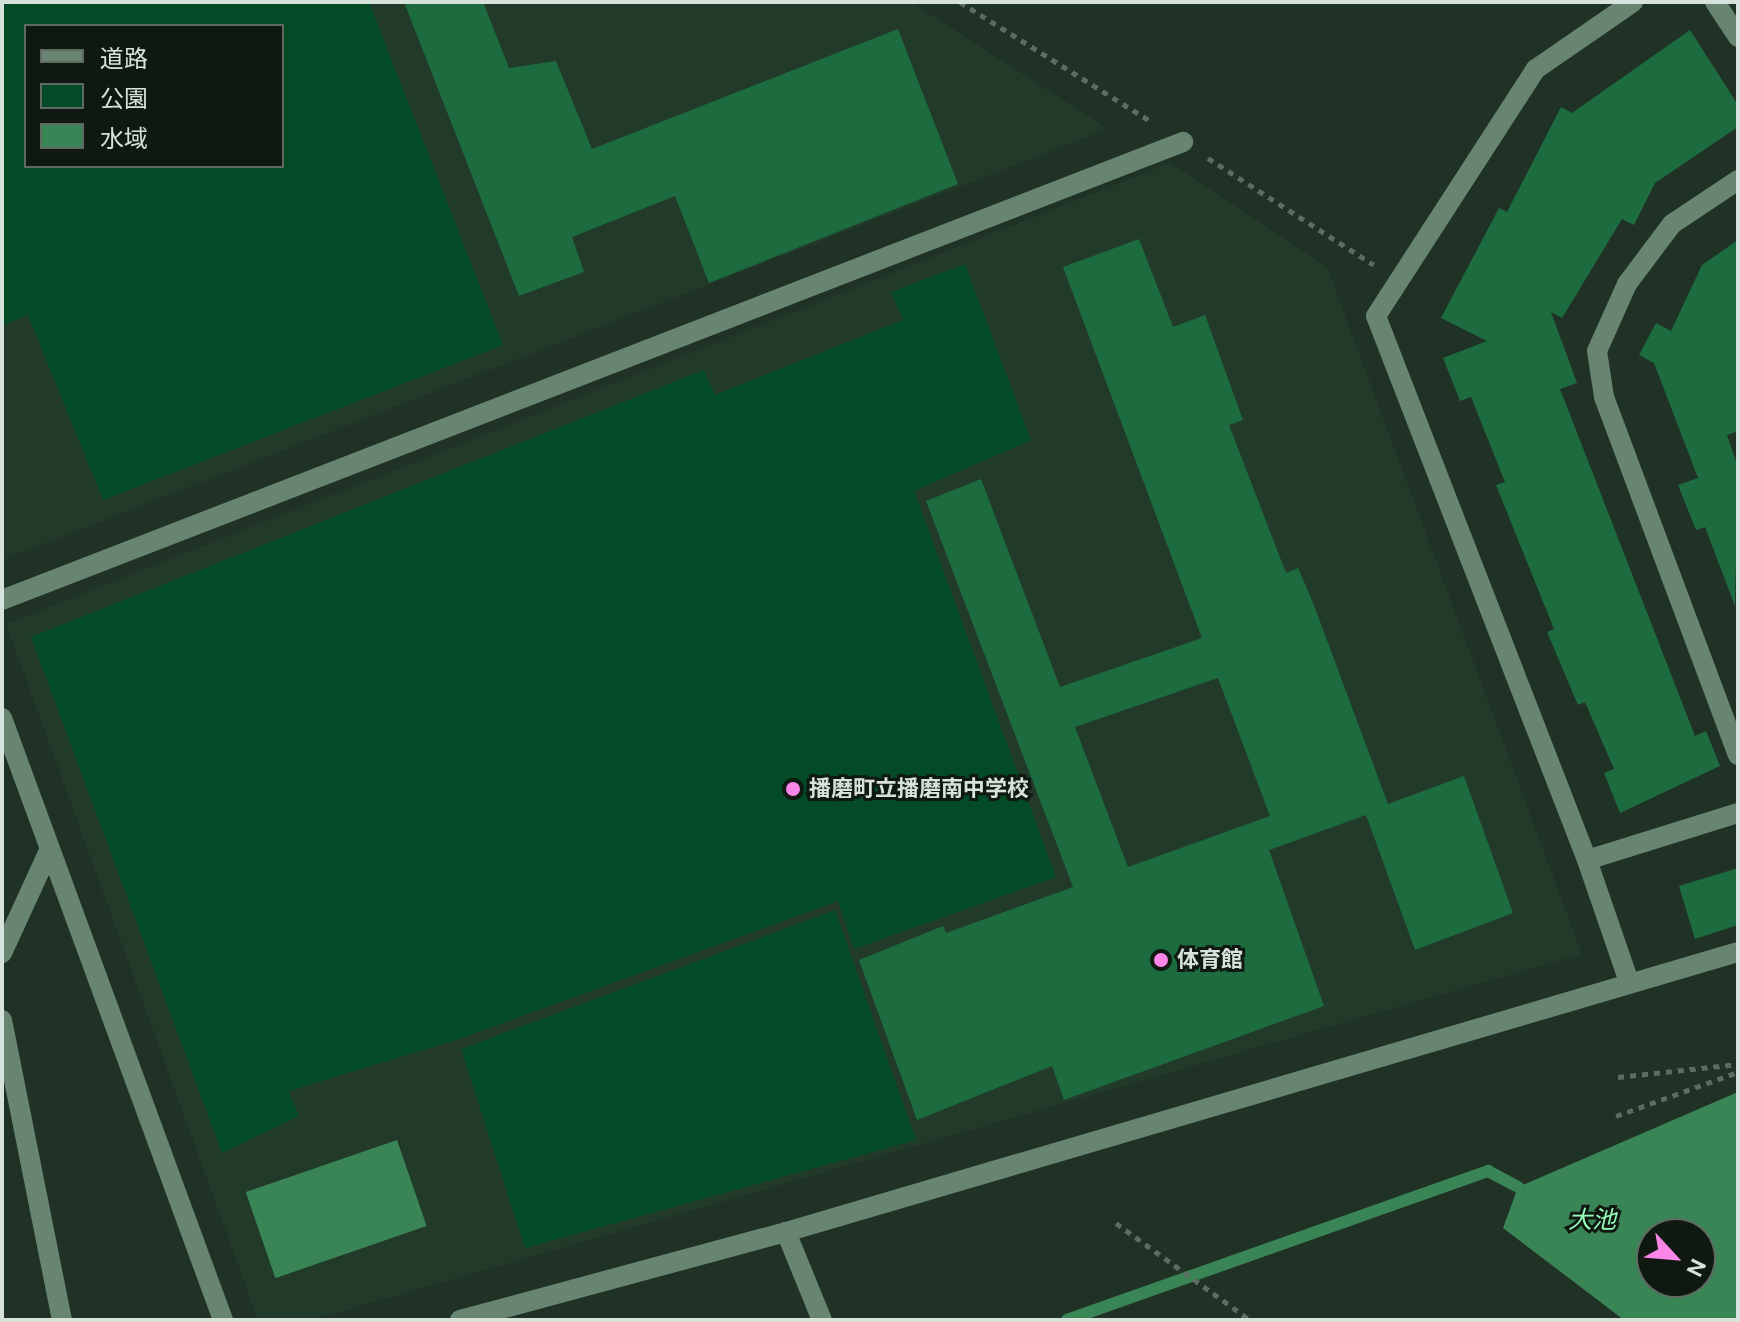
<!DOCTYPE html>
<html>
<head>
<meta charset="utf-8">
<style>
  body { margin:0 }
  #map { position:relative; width:1740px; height:1322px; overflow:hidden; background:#203226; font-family:"DM Sans","Noto Sans JP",sans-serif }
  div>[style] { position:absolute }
  .built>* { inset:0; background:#213a29 }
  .green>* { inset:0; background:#024b26 }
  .water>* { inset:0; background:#3a8556; transform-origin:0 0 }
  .stream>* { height:12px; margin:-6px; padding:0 6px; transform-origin:6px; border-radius:6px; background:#3a8556 }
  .building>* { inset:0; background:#1d6c3f }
  .path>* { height:5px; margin-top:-2.5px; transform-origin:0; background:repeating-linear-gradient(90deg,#5d6c62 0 6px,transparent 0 12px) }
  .minor>* { height:20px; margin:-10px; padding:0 10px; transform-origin:10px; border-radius:10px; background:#678570 }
  .dots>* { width:22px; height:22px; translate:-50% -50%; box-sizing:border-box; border:4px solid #101812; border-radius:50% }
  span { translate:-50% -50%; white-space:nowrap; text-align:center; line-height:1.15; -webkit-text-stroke:6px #101812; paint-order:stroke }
  .poi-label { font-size:22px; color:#d7e2da; font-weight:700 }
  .left { translate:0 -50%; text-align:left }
  .water-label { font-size:24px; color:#97fdb9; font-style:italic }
  .frame { position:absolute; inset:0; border:4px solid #d7e2da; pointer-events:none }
  .legend { position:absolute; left:24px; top:24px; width:260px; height:144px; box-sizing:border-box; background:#101812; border:2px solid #606962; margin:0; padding:10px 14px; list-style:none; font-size:24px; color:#d7e2da }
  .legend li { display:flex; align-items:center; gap:16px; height:40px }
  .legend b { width:40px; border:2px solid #606962 }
  .north { position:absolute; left:1636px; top:1218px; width:80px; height:80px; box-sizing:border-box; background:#101812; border:2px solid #606962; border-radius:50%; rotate:116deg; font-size:22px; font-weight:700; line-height:32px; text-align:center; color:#d7e2da }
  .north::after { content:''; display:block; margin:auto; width:28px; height:36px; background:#fa87e7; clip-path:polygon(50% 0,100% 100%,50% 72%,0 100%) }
</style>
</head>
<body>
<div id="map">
  <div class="built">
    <i style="clip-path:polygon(evenodd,2px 2px,911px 2px,1108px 129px,2px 560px,2px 2px,26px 26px,282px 26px,282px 166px,26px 166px,26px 26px)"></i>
    <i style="clip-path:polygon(1170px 163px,1327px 267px,1582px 954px,312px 1320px,258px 1320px,6px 624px)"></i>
  </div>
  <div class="green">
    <i style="clip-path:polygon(evenodd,2px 2px,369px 2px,503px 345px,103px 500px,28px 315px,2px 326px,2px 2px,26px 26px,282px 26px,282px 166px,26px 166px,26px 26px)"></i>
    <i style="clip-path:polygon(965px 264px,1031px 440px,914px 491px,1056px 877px,854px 949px,838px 901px,459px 1039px,289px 1091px,299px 1116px,222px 1153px,31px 637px,704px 370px,715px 395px,903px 320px,891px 292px)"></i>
    <i style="clip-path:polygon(835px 910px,916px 1140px,525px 1248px,461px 1049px)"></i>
  </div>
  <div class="water">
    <i style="clip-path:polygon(evenodd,1738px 1092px,1738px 1320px,1624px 1320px,1503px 1228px,1518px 1187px,1738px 1092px,1652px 1234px,1700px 1234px,1700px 1282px,1652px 1282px,1652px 1234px)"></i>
    <i style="left:397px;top:1140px;width:91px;height:160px;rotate:71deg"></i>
  </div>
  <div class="stream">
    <i style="left:1067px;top:1320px;width:447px;rotate:-19.5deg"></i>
    <i style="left:1488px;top:1171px;width:34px;rotate:28deg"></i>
  </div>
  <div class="building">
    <i style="clip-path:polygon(404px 2px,483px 2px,509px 68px,556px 61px,592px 149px,898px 29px,958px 184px,709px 283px,675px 196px,572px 237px,584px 272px,519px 296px)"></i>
    <i style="clip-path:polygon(1690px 30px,1738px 105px,1738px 127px,1655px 183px,1634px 225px,1622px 219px,1562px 318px,1551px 312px,1577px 383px,1560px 389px,1695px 736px,1706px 731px,1720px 766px,1620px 813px,1604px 773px,1614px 769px,1585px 702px,1578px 705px,1547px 632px,1554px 629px,1496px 485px,1505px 482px,1471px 397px,1460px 401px,1443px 358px,1487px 341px,1441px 318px,1499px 208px,1507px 212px,1561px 107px,1572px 113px)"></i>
    <i style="clip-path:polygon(evenodd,1139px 239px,1173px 327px,1205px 315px,1243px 420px,1229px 425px,1286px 573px,1298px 568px,1312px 600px,1388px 804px,1464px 776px,1513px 913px,1415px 950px,1366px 815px,1269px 850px,1324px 1006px,1064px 1100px,1052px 1066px,917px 1120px,859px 960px,943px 926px,946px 933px,1073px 887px,926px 501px,981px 479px,1060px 687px,1202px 638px,1063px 267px,1139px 239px,1218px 678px,1270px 816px,1128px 867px,1075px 727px,1218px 678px)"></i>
    <i style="clip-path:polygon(1738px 240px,1738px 431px,1727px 435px,1738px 467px,1735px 606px,1705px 527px,1696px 530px,1678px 485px,1698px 478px,1654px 363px,1639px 355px,1656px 323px,1671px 331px,1702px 265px)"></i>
    <i style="clip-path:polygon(1738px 868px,1738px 925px,1695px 939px,1679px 886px)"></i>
  </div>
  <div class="path">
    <i style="left:960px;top:2px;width:226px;rotate:32deg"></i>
    <i style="left:1208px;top:158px;width:197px;rotate:32.8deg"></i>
    <i style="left:1618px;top:1077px;width:121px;rotate:-6.2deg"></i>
    <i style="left:1616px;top:1116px;width:130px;rotate:-19.8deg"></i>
    <i style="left:1116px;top:1223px;width:165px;rotate:35.9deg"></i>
  </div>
  <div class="minor">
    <i style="left:1715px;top:2px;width:42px;rotate:56.7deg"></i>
    <i style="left:1738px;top:180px;width:79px;rotate:146.3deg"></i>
    <i style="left:1672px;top:224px;width:75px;rotate:126.9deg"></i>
    <i style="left:1627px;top:284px;width:73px;rotate:114.1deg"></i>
    <i style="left:1597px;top:351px;width:47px;rotate:81.3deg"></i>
    <i style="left:1604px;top:397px;width:382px;rotate:69.5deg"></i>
    <i style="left:2px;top:600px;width:1267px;rotate:-21.2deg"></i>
    <i style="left:2px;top:718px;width:641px;rotate:69.84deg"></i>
    <i style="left:1587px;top:860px;width:158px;rotate:-17.3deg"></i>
    <i style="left:2px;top:953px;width:112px;rotate:-65.3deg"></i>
    <i style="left:1629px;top:982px;width:129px;rotate:-109deg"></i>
    <i style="left:1587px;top:860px;width:583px;rotate:-111.2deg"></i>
    <i style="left:1376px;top:316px;width:294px;rotate:-57.1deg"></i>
    <i style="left:1536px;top:69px;width:118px;rotate:-34.6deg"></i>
    <i style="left:2px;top:1020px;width:306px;rotate:78.7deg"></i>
    <i style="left:786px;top:1232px;width:95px;rotate:67.8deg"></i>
    <i style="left:460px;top:1320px;width:338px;rotate:-15.1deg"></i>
    <i style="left:786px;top:1232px;width:992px;rotate:-16.39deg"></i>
  </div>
  <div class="dots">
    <i style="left:793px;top:789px;background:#fa87e7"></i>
    <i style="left:1161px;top:960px;background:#fa87e7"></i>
  </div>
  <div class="poi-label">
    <span class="left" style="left:809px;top:789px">播磨町立播磨南中学校</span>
    <span class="left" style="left:1177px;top:960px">体育館</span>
  </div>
  <div class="water-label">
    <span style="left:1592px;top:1220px">大池</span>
  </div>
  <div class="frame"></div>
  <ul class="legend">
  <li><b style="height:10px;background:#678570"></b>道路</li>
  <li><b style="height:22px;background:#024b26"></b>公園</li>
  <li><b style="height:22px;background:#3a8556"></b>水域</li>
  </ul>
  <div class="north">N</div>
</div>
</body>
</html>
